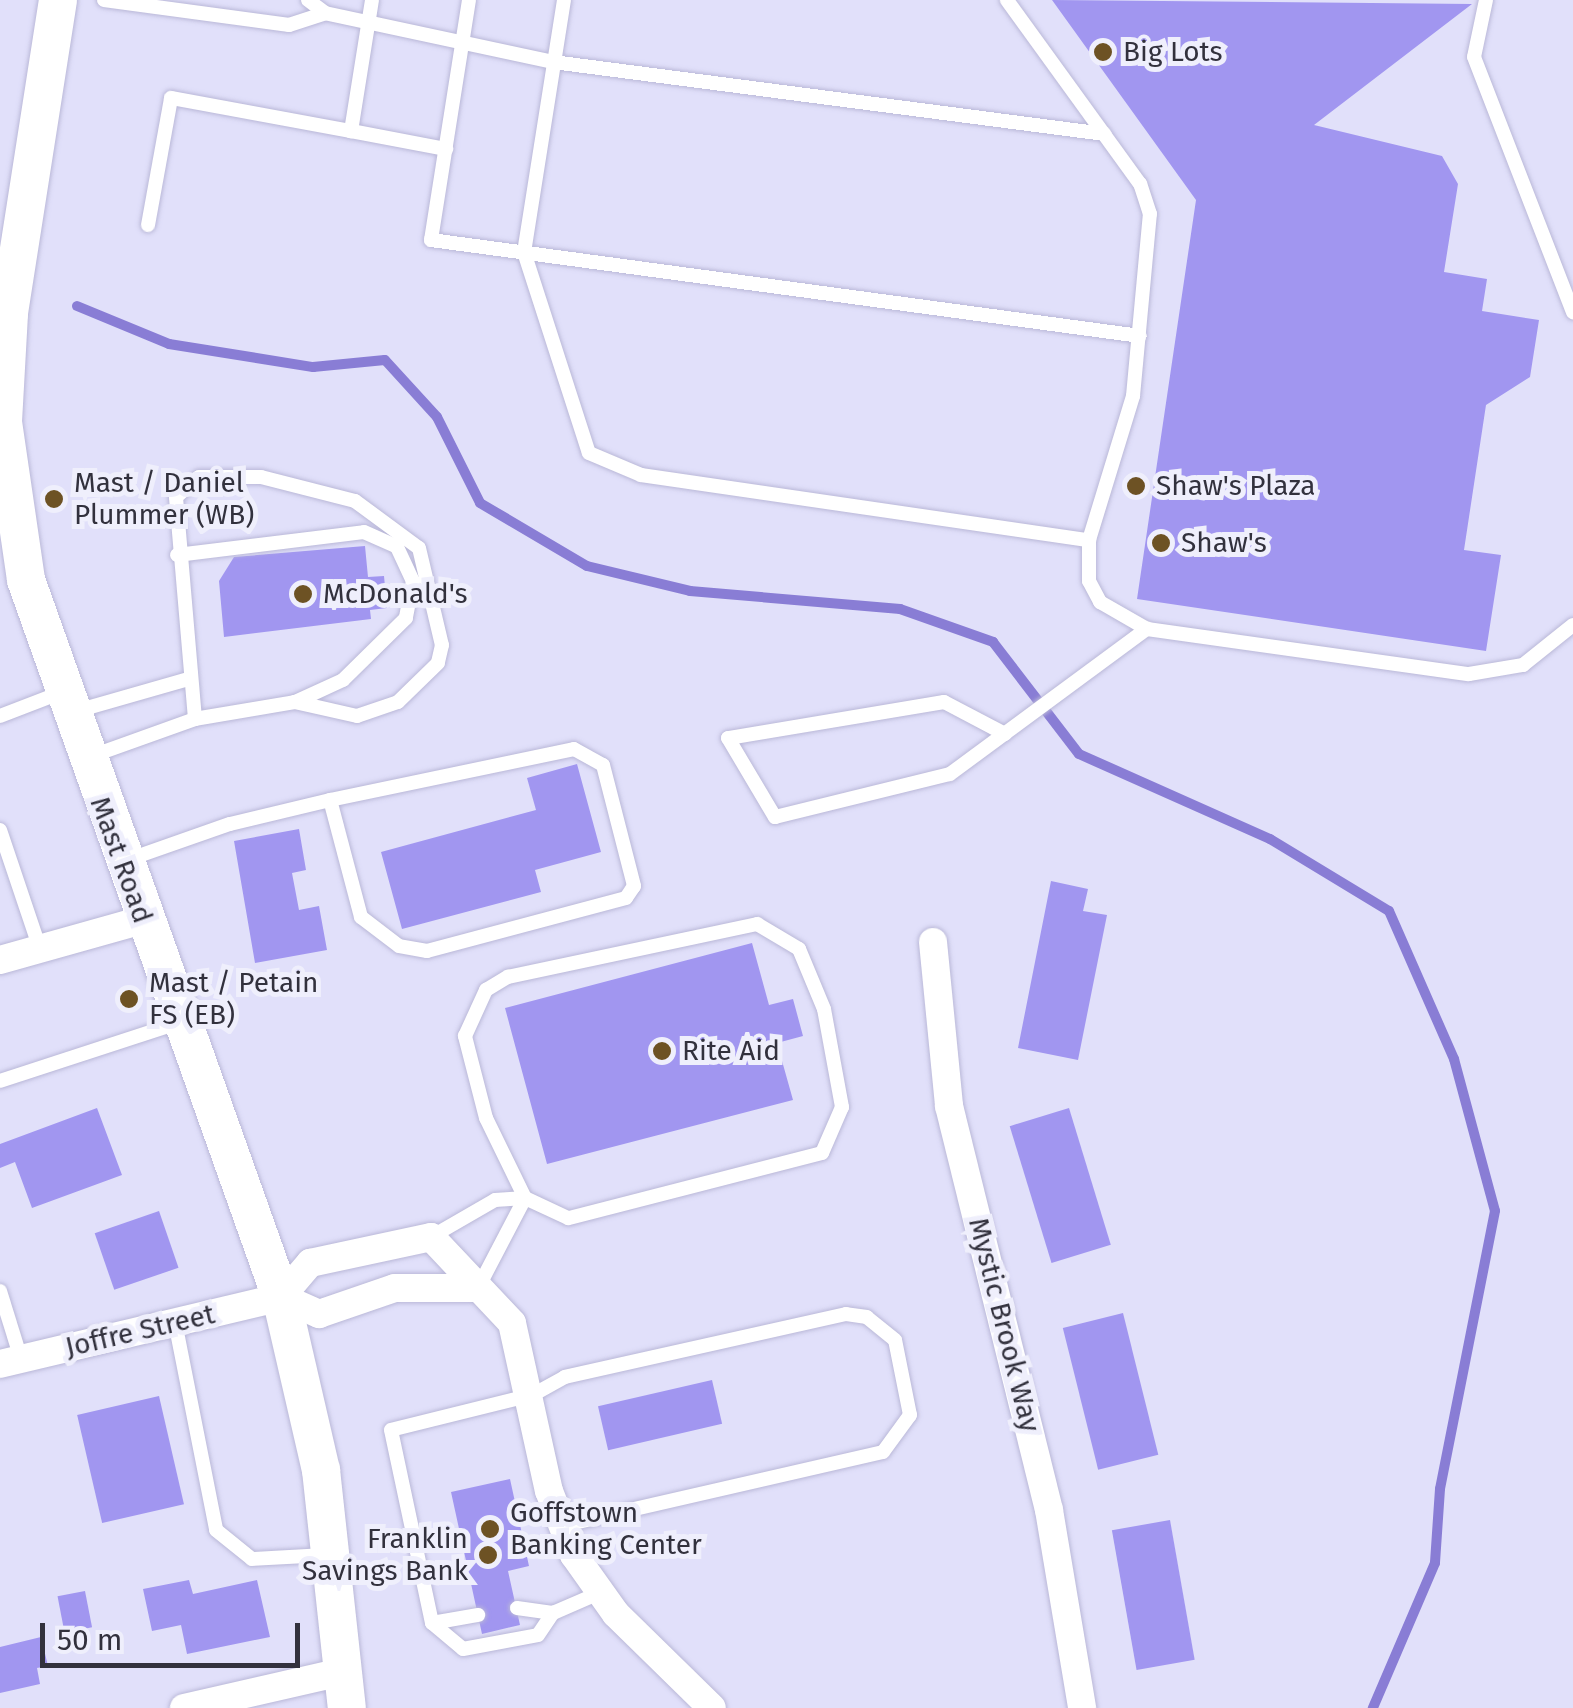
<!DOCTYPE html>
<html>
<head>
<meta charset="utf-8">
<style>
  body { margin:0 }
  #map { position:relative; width:1573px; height:1708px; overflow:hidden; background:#e1e0fa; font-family:"Fira Sans",sans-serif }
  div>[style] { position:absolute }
  .stream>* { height:10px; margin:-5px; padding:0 5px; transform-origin:5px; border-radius:5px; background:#897dd5 }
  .building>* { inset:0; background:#a196f0; transform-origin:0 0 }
  .roads { filter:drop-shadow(0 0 2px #bab8d8) drop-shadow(0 0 2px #bab8d8) }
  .service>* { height:14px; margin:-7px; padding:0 7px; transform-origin:7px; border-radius:7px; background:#fff }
  .minor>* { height:28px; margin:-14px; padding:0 14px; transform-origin:14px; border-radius:14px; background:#fff }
  .secondary>* { height:38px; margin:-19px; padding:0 19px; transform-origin:19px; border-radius:19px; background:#fff }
  .dots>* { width:28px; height:28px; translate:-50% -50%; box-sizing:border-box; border:5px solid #efeffc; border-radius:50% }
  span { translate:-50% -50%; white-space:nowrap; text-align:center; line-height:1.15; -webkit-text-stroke:10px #efeffc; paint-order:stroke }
  .poi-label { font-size:28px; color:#32313d }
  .left { translate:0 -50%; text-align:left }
  .right { translate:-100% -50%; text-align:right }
  .street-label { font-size:28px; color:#32313d }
  .scale { position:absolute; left:40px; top:1623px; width:260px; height:45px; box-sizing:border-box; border:5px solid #32313d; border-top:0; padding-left:12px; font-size:30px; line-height:35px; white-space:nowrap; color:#32313d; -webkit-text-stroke:8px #efeffc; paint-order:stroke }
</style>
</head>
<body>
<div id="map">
  <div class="stream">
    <i style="left:77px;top:306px;width:100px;rotate:22.4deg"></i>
    <i style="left:169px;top:344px;width:146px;rotate:9.1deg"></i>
    <i style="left:313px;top:367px;width:72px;rotate:-5.6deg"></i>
    <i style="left:385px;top:360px;width:77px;rotate:47.6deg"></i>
    <i style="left:437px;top:417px;width:96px;rotate:63.4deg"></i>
    <i style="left:480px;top:503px;width:124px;rotate:30.5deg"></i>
    <i style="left:587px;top:566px;width:106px;rotate:13.6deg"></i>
    <i style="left:690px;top:591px;width:211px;rotate:4.9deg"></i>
    <i style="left:900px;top:609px;width:99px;rotate:19.5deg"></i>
    <i style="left:993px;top:642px;width:141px;rotate:52.5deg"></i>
    <i style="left:1079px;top:754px;width:209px;rotate:24deg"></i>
    <i style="left:1270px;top:839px;width:139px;rotate:31.2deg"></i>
    <i style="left:1389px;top:911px;width:162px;rotate:66.3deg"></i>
    <i style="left:1454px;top:1059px;width:157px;rotate:74.9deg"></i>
    <i style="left:1495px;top:1211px;width:283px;rotate:101.2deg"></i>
    <i style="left:1440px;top:1489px;width:74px;rotate:93.9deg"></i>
    <i style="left:1435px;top:1563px;width:158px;rotate:113.2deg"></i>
  </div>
  <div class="building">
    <i style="clip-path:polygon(1052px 0,1472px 4px,1314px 125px,1442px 156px,1458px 184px,1444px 272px,1487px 279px,1482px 311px,1539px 320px,1530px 377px,1486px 405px,1464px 550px,1501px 555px,1486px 651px,1137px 599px,1196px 200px)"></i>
    <i style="clip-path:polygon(365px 546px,368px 577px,384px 576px,387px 608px,370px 610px,371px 619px,224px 637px,219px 581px,234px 557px)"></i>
    <i style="clip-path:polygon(577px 764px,601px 852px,535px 870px,541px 892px,402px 929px,381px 852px,536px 810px,527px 778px)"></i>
    <i style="clip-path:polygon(299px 829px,306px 870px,292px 873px,299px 910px,319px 906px,327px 950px,255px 963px,234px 841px)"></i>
    <i style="clip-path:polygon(1051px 881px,1088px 889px,1083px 911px,1107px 915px,1078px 1060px,1018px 1048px)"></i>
    <i style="clip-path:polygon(752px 943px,769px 1005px,793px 999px,803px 1036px,777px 1043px,793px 1100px,547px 1164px,505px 1008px)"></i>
    <i style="clip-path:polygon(97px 1108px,122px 1175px,32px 1208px,15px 1162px,0 1168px,0 1144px)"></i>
    <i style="left:1069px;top:1108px;width:143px;height:62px;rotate:73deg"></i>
    <i style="left:159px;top:1211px;width:60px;height:68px;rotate:71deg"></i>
    <i style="left:1123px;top:1313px;width:146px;height:62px;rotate:76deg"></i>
    <i style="left:712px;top:1380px;width:45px;height:117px;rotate:77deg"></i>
    <i style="left:159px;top:1396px;width:111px;height:84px;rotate:77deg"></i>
    <i style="clip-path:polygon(510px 1479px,529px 1566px,508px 1571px,520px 1625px,482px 1634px,451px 1492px)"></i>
    <i style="left:1170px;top:1520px;width:142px;height:59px;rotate:80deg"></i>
    <i style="clip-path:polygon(189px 1580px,193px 1594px,257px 1580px,270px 1637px,187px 1654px,181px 1625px,152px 1631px,143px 1589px)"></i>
    <i style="left:85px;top:1591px;width:37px;height:28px;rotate:79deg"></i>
    <i style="clip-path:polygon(41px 1637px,48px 1666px,37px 1668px,40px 1684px,0 1693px,0 1647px)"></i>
  </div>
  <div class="roads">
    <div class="service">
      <i style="left:104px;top:0;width:187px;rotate:7.7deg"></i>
      <i style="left:289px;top:25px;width:38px;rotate:-18deg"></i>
      <i style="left:308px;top:0;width:21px;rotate:37deg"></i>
      <i style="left:325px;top:13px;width:233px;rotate:12.1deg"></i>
      <i style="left:553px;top:62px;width:556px;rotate:7.44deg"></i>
      <i style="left:372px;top:0;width:133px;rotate:99.1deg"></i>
      <i style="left:351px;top:131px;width:97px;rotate:10.7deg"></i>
      <i style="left:469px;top:0;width:243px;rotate:99deg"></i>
      <i style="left:431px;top:240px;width:715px;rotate:7.71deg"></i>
      <i style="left:564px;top:0;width:255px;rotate:99deg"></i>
      <i style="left:524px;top:252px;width:211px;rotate:72.1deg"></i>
      <i style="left:589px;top:453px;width:56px;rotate:22.9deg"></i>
      <i style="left:641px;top:475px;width:453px;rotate:8.3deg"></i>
      <i style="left:1089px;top:540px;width:151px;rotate:-73deg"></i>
      <i style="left:1133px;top:396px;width:183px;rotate:-84.7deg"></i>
      <i style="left:1150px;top:214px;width:32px;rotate:-108deg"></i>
      <i style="left:1140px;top:184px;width:227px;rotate:-125.9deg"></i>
      <i style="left:1486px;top:0;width:58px;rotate:101.9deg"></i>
      <i style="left:1474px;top:57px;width:274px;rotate:68.8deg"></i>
      <i style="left:148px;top:225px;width:129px;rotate:-79.7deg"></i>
      <i style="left:171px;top:98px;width:183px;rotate:10.4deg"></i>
      <i style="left:261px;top:477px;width:97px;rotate:14.3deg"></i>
      <i style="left:355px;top:501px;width:79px;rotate:36.3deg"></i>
      <i style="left:419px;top:548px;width:100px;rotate:76.7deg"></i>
      <i style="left:442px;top:645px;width:18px;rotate:103deg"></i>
      <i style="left:438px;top:663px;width:56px;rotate:135.7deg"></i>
      <i style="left:398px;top:702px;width:43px;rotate:161.1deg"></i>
      <i style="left:357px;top:716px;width:64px;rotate:-167.3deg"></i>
      <i style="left:295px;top:702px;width:101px;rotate:170.4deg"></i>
      <i style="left:195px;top:719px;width:223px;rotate:-94.9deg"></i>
      <i style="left:176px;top:497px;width:30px;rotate:-41deg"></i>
      <i style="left:199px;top:477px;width:62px"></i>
      <i style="left:1089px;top:540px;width:41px;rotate:90deg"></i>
      <i style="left:1089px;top:581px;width:24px;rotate:62deg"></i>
      <i style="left:1100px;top:602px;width:54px;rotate:29.9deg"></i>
      <i style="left:1147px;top:629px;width:325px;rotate:8deg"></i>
      <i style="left:1469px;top:674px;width:55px;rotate:-9.5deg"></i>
      <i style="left:1523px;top:665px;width:64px;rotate:-38.7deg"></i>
      <i style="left:177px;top:555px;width:188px;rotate:-7deg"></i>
      <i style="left:364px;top:532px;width:36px;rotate:24deg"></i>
      <i style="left:397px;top:547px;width:38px;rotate:65deg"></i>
      <i style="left:413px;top:581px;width:38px;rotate:101deg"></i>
      <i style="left:406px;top:618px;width:88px;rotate:135.5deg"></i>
      <i style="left:343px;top:680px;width:53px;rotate:155.4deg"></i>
      <i style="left:73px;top:712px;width:120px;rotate:-16deg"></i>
      <i style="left:0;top:716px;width:64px;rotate:-21deg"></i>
      <i style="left:1005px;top:734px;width:69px;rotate:-152.3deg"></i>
      <i style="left:944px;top:702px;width:219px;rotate:170.5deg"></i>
      <i style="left:728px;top:738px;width:92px;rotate:59.3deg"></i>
      <i style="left:775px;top:817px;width:180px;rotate:-13.8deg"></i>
      <i style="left:950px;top:774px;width:245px;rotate:-36.4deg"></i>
      <i style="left:89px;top:757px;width:113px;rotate:-19.7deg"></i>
      <i style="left:0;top:830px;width:126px;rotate:71.4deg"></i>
      <i style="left:127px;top:860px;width:109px;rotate:-19.3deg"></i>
      <i style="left:230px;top:824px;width:103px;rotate:-13.5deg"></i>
      <i style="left:330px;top:800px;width:249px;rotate:-11.8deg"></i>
      <i style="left:574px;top:749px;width:33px;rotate:29deg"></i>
      <i style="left:603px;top:765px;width:125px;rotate:75.6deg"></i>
      <i style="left:634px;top:886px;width:14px;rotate:124deg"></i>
      <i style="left:626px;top:898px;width:206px;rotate:165.1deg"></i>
      <i style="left:427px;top:951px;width:28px;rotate:-170deg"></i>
      <i style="left:399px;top:946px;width:48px;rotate:-142.7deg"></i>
      <i style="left:361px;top:917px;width:121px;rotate:-104.8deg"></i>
      <i style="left:757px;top:924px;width:49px;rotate:30.8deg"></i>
      <i style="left:799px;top:949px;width:65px;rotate:67.4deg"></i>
      <i style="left:824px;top:1009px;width:100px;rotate:79.6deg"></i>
      <i style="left:842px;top:1107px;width:50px;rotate:113.5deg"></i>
      <i style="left:822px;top:1153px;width:262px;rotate:165.6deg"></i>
      <i style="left:568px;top:1218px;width:47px;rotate:-155.1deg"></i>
      <i style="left:525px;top:1198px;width:89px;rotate:-116deg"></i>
      <i style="left:486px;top:1118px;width:85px;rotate:-104.4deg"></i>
      <i style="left:465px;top:1036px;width:51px;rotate:-65.5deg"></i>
      <i style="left:486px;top:990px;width:26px;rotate:-31deg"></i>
      <i style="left:508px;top:977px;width:255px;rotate:-12deg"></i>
      <i style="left:0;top:1081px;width:190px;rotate:-18.1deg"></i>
      <i style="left:431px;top:1237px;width:74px;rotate:-30deg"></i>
      <i style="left:495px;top:1200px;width:30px;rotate:-4deg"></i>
      <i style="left:478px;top:1288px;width:102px;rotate:-62.4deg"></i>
      <i style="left:0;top:1291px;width:71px;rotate:72.8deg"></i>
      <i style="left:175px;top:1322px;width:212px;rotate:78.8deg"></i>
      <i style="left:216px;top:1530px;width:46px;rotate:38.9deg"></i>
      <i style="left:252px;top:1559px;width:75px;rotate:-3.1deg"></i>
      <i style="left:560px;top:1526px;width:331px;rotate:-12.9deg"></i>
      <i style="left:883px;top:1452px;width:46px;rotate:-53.9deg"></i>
      <i style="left:910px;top:1415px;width:76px;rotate:-101.3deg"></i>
      <i style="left:895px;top:1340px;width:36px;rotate:-141deg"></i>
      <i style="left:867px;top:1317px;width:21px;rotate:-172deg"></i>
      <i style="left:846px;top:1314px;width:288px;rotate:167.4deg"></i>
      <i style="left:565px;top:1377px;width:38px;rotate:151deg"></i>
      <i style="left:532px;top:1395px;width:145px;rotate:166.1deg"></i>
      <i style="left:391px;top:1430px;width:197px;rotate:78deg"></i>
      <i style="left:432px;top:1623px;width:40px;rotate:40deg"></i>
      <i style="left:463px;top:1649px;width:76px;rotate:-10.6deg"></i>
      <i style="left:538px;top:1635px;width:27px;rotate:-56deg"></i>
      <i style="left:553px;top:1613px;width:50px;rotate:-23.5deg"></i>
      <i style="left:517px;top:1608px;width:36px;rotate:8deg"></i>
      <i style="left:432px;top:1623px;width:47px;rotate:-9.9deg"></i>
    </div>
    <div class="minor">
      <i style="left:933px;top:942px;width:165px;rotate:84.4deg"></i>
      <i style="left:949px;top:1106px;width:416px;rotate:76.1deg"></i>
      <i style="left:1049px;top:1510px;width:201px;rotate:80.5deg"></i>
      <i style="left:0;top:960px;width:148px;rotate:-15.7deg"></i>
      <i style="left:281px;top:1297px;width:45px;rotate:-49.5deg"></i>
      <i style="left:310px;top:1263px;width:124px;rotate:-12.1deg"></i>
      <i style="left:431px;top:1237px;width:118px;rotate:46.7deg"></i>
      <i style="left:512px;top:1323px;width:172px;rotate:77.6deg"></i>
      <i style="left:549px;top:1491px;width:69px;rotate:68.7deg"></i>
      <i style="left:574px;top:1555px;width:72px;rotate:54.6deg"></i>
      <i style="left:616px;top:1614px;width:134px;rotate:44.4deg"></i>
      <i style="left:281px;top:1297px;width:42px;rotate:24.1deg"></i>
      <i style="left:319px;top:1314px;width:80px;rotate:-18.9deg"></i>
      <i style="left:395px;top:1288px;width:83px"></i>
      <i style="left:0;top:1364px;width:289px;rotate:-13.4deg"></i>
      <i style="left:184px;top:1708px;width:165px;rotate:-12.9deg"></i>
    </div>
    <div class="secondary">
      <i style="left:58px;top:0;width:318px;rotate:98.9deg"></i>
      <i style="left:9px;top:314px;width:108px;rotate:93.2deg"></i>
      <i style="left:3px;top:422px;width:160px;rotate:81.7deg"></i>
      <i style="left:26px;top:580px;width:761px;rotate:70.42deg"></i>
      <i style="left:281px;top:1297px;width:178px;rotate:77deg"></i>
      <i style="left:321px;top:1470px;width:239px;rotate:83.8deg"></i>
    </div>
  </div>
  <div class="dots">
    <i style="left:1103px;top:52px;background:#6d5224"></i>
    <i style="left:1136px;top:486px;background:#6d5224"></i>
    <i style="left:54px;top:499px;background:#6d5224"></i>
    <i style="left:1161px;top:543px;background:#6d5224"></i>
    <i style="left:303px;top:594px;background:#6d5224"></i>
    <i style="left:129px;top:999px;background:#6d5224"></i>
    <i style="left:662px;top:1051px;background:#6d5224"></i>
    <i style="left:490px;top:1529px;background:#6d5224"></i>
    <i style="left:488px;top:1555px;background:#6d5224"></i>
  </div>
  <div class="poi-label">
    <span class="left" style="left:1123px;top:52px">Big Lots</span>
    <span class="left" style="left:74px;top:499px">Mast / Daniel<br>Plummer (WB)</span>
    <span class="left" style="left:1156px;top:486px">Shaw's Plaza</span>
    <span class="left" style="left:1181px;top:543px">Shaw's</span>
    <span class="left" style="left:323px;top:594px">McDonald's</span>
    <span class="left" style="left:149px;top:999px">Mast / Petain<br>FS (EB)</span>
    <span class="left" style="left:682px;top:1051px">Rite Aid</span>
    <span class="left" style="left:510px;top:1529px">Goffstown<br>Banking Center</span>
    <span class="right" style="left:468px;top:1555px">Franklin<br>Savings Bank</span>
  </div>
  <div class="street-label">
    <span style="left:121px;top:860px;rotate:70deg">Mast Road</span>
    <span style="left:1004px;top:1325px;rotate:76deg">Mystic Brook Way</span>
    <span style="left:140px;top:1331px;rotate:-13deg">Joffre Street</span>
  </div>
  <div class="scale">50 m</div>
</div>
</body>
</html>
